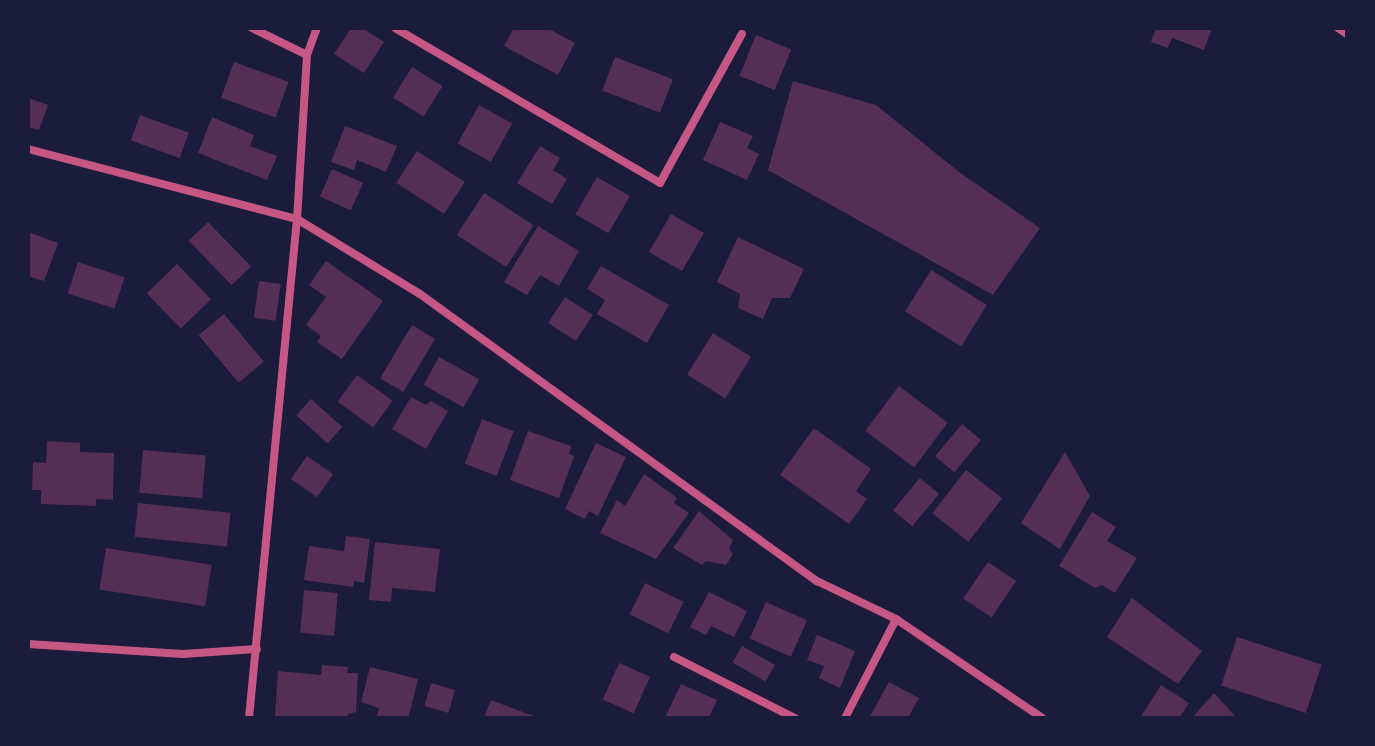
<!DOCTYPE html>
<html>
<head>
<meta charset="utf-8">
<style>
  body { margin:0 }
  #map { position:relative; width:1375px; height:746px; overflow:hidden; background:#1b1b3a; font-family:Bitter,serif }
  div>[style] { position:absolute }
  .building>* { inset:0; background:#542f53; transform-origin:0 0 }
  .minor>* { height:8px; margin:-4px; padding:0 4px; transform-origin:4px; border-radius:4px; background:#c65784 }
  span { translate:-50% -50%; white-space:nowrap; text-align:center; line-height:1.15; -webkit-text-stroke:6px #1b1b3a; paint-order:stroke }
  .frame { position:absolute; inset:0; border:30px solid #1b1b3a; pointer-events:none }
</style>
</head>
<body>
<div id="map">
  <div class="building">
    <i style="clip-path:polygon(351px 28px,362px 28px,384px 42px,364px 73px,334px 54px)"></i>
    <i style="clip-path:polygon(514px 28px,547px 28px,575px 43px,558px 75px,504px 46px)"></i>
    <i style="clip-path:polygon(1156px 28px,1212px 28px,1204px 50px,1172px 38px,1168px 48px,1151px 42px)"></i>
    <i style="left:756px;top:35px;width:38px;height:44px;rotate:22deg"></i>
    <i style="left:615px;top:57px;width:62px;height:36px;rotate:21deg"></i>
    <i style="left:234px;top:62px;width:58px;height:38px;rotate:20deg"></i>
    <i style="left:412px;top:67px;width:36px;height:36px;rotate:32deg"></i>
    <i style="clip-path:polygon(793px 81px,876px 105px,959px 172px,1040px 228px,993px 295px,768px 170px)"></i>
    <i style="clip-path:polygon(29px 98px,48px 105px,39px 130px,28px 127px)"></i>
    <i style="left:479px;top:105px;width:38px;height:44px;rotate:29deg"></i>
    <i style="left:140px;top:115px;width:52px;height:27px;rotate:20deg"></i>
    <i style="clip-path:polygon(212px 117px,254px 135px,250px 146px,277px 156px,267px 180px,198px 153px)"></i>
    <i style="clip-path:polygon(720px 122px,753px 136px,747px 148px,759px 154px,747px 180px,703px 160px)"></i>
    <i style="clip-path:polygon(345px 126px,397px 146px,386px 172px,357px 160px,354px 170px,331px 162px)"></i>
    <i style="clip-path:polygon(540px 146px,560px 158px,553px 170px,567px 179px,552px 204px,517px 183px)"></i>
    <i style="left:417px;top:151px;width:57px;height:38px;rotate:33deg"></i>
    <i style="left:332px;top:169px;width:34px;height:30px;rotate:24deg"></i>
    <i style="left:597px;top:177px;width:38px;height:43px;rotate:30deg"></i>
    <i style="left:484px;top:193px;width:59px;height:50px;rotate:33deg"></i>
    <i style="left:671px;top:214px;width:38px;height:44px;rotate:30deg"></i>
    <i style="left:208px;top:222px;width:62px;height:27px;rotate:46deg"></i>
    <i style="clip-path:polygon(538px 226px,579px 251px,559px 286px,540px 275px,527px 295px,504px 282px)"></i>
    <i style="clip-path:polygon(28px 232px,58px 243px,44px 281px,28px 276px)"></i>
    <i style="clip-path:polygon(738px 237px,804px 269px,790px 298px,772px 298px,763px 319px,738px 308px,740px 294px,717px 282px)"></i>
    <i style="clip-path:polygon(326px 261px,383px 301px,342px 359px,317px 342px,321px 336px,306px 325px,326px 297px,309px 285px)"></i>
    <i style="left:78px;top:262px;width:49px;height:33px;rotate:18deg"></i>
    <i style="left:177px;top:264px;width:49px;height:42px;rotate:46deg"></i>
    <i style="clip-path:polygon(601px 266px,669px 305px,647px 343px,597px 314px,605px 300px,587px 289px)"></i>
    <i style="left:931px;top:270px;width:66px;height:49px;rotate:32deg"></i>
    <i style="left:259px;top:281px;width:22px;height:37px;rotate:8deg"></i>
    <i style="left:565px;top:297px;width:33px;height:31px;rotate:33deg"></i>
    <i style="left:224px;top:314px;width:62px;height:33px;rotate:50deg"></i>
    <i style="left:412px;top:325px;width:27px;height:62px;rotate:31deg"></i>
    <i style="left:713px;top:333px;width:45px;height:49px;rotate:32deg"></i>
    <i style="left:439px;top:357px;width:46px;height:32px;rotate:29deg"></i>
    <i style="left:357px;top:375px;width:44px;height:33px;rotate:36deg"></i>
    <i style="left:899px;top:386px;width:61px;height:56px;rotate:37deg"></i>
    <i style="clip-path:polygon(411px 397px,426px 405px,431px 401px,448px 411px,426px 449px,392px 429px)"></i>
    <i style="left:311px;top:399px;width:42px;height:22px;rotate:42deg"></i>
    <i style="left:482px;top:419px;width:34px;height:48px;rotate:21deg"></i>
    <i style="left:962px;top:424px;width:25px;height:42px;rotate:40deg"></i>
    <i style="clip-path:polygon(814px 428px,871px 469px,856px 491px,867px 499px,849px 524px,780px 475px)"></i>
    <i style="clip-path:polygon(528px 431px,571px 446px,569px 454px,574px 456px,559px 498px,510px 480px)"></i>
    <i style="clip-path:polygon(47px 441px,80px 443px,80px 452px,114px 453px,113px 500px,96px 499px,96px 506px,41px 504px,41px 490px,32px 490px,33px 462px,46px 463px)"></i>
    <i style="clip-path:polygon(596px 443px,626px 457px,598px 516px,589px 511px,585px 519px,565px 509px)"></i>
    <i style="left:143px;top:450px;width:63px;height:43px;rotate:5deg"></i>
    <i style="clip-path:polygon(1065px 452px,1090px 496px,1060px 549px,1021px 523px)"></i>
    <i style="left:307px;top:456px;width:32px;height:28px;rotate:35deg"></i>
    <i style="left:966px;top:470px;width:46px;height:55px;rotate:38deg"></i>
    <i style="clip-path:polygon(644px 474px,677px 498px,674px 503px,689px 513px,656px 559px,600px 533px,617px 500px,625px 506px)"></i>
    <i style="left:920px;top:478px;width:25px;height:42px;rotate:40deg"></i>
    <i style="left:138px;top:503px;width:93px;height:34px;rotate:6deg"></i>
    <i style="clip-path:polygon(699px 511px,733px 540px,729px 549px,733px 554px,726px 565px,706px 561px,702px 565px,673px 548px)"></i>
    <i style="clip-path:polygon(1092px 512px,1116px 527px,1107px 541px,1137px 558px,1115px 593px,1102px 585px,1095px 588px,1059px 566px)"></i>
    <i style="clip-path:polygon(346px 536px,370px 539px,364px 583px,354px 581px,353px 587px,304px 580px,309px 546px,344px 551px)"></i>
    <i style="clip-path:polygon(375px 542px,440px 549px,435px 592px,392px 588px,391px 602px,369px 600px)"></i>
    <i style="left:106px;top:548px;width:107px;height:42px;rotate:9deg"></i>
    <i style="left:988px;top:562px;width:34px;height:44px;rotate:34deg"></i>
    <i style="left:645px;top:583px;width:43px;height:35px;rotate:26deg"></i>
    <i style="left:304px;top:590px;width:34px;height:43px;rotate:5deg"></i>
    <i style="clip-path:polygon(709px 592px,747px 611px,734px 637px,711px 626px,706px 635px,690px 627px)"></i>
    <i style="clip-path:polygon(1132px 598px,1202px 651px,1178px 684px,1107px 637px)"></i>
    <i style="left:766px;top:602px;width:45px;height:40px;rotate:24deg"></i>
    <i style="clip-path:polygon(817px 635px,855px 651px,840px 688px,819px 678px,824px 666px,807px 660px)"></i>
    <i style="left:1237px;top:637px;width:89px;height:51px;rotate:18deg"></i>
    <i style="left:742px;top:646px;width:38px;height:19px;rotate:30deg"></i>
    <i style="left:619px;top:663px;width:34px;height:40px;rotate:24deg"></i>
    <i style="clip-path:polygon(322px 665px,348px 667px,347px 673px,358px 673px,356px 712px,348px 714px,348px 718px,275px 717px,278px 671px,321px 675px)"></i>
    <i style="clip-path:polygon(370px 667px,418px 679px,408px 718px,376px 718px,379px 708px,361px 702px)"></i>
    <i style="clip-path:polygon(889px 682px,919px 698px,908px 718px,869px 718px)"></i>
    <i style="left:431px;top:683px;width:25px;height:24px;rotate:16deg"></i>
    <i style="clip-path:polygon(681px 684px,717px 700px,709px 718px,665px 718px)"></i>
    <i style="clip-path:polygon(1161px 685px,1189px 703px,1179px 718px,1140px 718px)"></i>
    <i style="clip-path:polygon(1214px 693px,1237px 718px,1192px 718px)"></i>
    <i style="clip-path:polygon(491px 700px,539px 718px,484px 718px)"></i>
  </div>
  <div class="minor">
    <i style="left:252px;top:28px;width:61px;rotate:26.1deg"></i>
    <i style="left:395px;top:28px;width:307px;rotate:30.3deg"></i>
    <i style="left:660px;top:183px;width:170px;rotate:-61.2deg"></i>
    <i style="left:1338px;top:28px;width:11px;rotate:34deg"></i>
    <i style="left:28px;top:149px;width:278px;rotate:14.6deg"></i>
    <i style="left:297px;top:219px;width:144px;rotate:31.4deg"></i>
    <i style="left:420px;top:294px;width:490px;rotate:35.9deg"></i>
    <i style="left:817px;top:581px;width:88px;rotate:25.7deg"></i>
    <i style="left:896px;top:619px;width:176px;rotate:34.1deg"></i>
    <i style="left:28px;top:644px;width:155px;rotate:3.7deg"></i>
    <i style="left:183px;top:654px;width:74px;rotate:-3.9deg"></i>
    <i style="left:674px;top:657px;width:136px;rotate:26.8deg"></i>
    <i style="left:249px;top:718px;width:501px;rotate:-84.51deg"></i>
    <i style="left:297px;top:219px;width:164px;rotate:-86.5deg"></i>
    <i style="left:307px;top:55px;width:29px;rotate:-70deg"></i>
    <i style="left:845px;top:718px;width:111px;rotate:-62.7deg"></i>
  </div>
  <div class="frame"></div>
</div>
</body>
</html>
